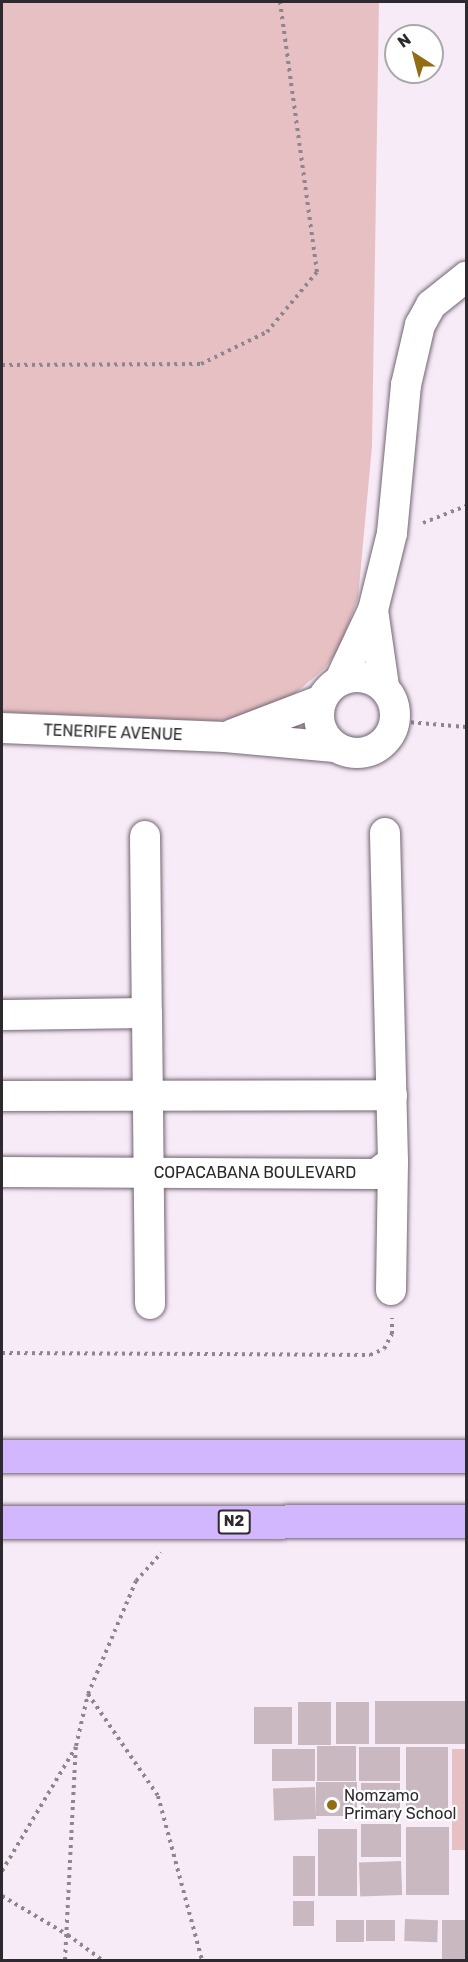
<!DOCTYPE html>
<html>
<head>
<meta charset="utf-8">
<style>
  body { margin:0 }
  #map { position:relative; width:468px; height:1962px; overflow:hidden; background:#f8ebf8; font-family:Rubik,sans-serif }
  div>[style] { position:absolute }
  .green>* { inset:0; background:#e7c0c3; transform-origin:0 0 }
  .building>* { inset:0; background:#cab8c0; transform-origin:0 0 }
  .path>* { height:4px; margin-top:-2px; transform-origin:0; background:repeating-linear-gradient(90deg,#8e868e 0 3px,transparent 0 7.5px) }
  .roads { filter:drop-shadow(0 0 2px #716671) drop-shadow(0 0 2px #716671) }
  .street>* { height:30px; margin:-15px; padding:0 15px; transform-origin:15px; border-radius:15px; background:#fff }
  .street>.ring { margin:-15px; padding:0; box-sizing:content-box; background:none; border:30px solid #fff; border-radius:50% }
  .highway>* { height:33px; margin:-16.5px; padding:0 16.5px; transform-origin:16.5px; border-radius:16.5px; background:#d2b6fe }
  .dots>* { width:16px; height:16px; translate:-50% -50%; box-sizing:border-box; border:3px solid #fff; border-radius:50% }
  span { translate:-50% -50%; white-space:nowrap; text-align:center; line-height:1.15; -webkit-text-stroke:4.5px #fff; paint-order:stroke }
  .shield-label span { padding:2px 4px; background:#fff; border:2px solid; border-radius:4px; -webkit-text-stroke-width:0 }
  .shield-label { font-size:15px; color:#2d292e; font-weight:700 }
  .street-label { font-size:16px; color:#2d292e }
  .poi-label { font-size:16px; color:#2d292e }
  .left { translate:0 -50%; text-align:left }
  .frame { position:absolute; inset:0; border:3px solid #2d292e; pointer-events:none }
  .north { position:absolute; left:384px; top:24px; width:60px; height:60px; box-sizing:border-box; background:#fff; border:2px solid #aba9ab; border-radius:50%; rotate:324deg; font-size:16px; font-weight:700; line-height:24px; text-align:center; color:#2d292e }
  .north::after { content:''; display:block; margin:auto; width:21px; height:27px; background:#916d14; clip-path:polygon(50% 0,100% 100%,50% 72%,0 100%) }
</style>
</head>
<body>
<div id="map">
  <div class="green">
    <i style="clip-path:polygon(2px 2px,379px 2px,372px 446px,358px 598px,340px 647px,325px 668px,286px 701px,241px 718px,217px 721px,2px 712px)"></i>
    <i style="left:452px;top:1749px;width:14px;height:101px"></i>
  </div>
  <div class="building">
    <i style="left:375px;top:1701px;width:91px;height:43px"></i>
    <i style="left:298px;top:1702px;width:33px;height:43px"></i>
    <i style="left:336px;top:1702px;width:33px;height:42px"></i>
    <i style="left:254px;top:1707px;width:38px;height:37px"></i>
    <i style="left:317px;top:1746px;width:39px;height:35px"></i>
    <i style="left:359px;top:1747px;width:41px;height:34px"></i>
    <i style="left:406px;top:1747px;width:42px;height:68px"></i>
    <i style="left:315px;top:1749px;width:32px;height:43px;rotate:90deg"></i>
    <i style="left:357px;top:1782px;width:34px;height:41px;rotate:90deg"></i>
    <i style="left:361px;top:1783px;width:39px;height:34px"></i>
    <i style="left:315px;top:1787px;width:32px;height:42px;rotate:88deg"></i>
    <i style="left:361px;top:1824px;width:40px;height:33px"></i>
    <i style="left:406px;top:1827px;width:43px;height:68px"></i>
    <i style="left:318px;top:1829px;width:39px;height:67px"></i>
    <i style="left:293px;top:1856px;width:22px;height:40px"></i>
    <i style="left:401px;top:1861px;width:34px;height:42px;rotate:88deg"></i>
    <i style="left:293px;top:1901px;width:21px;height:25px"></i>
    <i style="left:405px;top:1919px;width:33px;height:22px;rotate:2deg"></i>
    <i style="left:336px;top:1920px;width:28px;height:22px"></i>
    <i style="left:366px;top:1920px;width:29px;height:21px"></i>
    <i style="left:442px;top:1920px;width:24px;height:40px"></i>
  </div>
  <div class="path">
    <i style="left:2px;top:365px;width:199px;rotate:-0.3deg"></i>
    <i style="left:201px;top:364px;width:73px;rotate:-25.9deg"></i>
    <i style="left:267px;top:332px;width:78px;rotate:-50.2deg"></i>
    <i style="left:317px;top:272px;width:273px;rotate:-97.8deg"></i>
    <i style="left:423px;top:523px;width:46px;rotate:-21.6deg"></i>
    <i style="left:396px;top:721px;width:70px;rotate:4.9deg"></i>
    <i style="left:2px;top:1353px;width:368px;rotate:0.3deg"></i>
    <i style="left:370px;top:1355px;width:15px;rotate:-23deg"></i>
    <i style="left:384px;top:1349px;width:17px;rotate:-62deg"></i>
    <i style="left:392px;top:1334px;width:16px;rotate:-90deg"></i>
    <i style="left:88px;top:1694px;width:124px;rotate:55.5deg"></i>
    <i style="left:158px;top:1796px;width:170px;rotate:75deg"></i>
    <i style="left:2px;top:1871px;width:144px;rotate:-59.2deg"></i>
    <i style="left:2px;top:1896px;width:77px;rotate:30.6deg"></i>
    <i style="left:68px;top:1935px;width:42px;rotate:36.3deg"></i>
    <i style="left:65px;top:1960px;width:214px;rotate:-87.1deg"></i>
    <i style="left:76px;top:1746px;width:53px;rotate:-77deg"></i>
    <i style="left:88px;top:1694px;width:123px;rotate:-67deg"></i>
    <i style="left:136px;top:1581px;width:38px;rotate:-48deg"></i>
  </div>
  <div class="roads">
    <div class="street">
      <i style="left:373px;top:610px;width:77px;rotate:81.8deg"></i>
      <i class="ring" style="left:319px;top:677px;width:46px;height:46px"></i>
      <i style="left:340px;top:680px;width:77px;rotate:-64.8deg"></i>
      <i style="left:373px;top:610px;width:79px;rotate:-76.1deg"></i>
      <i style="left:392px;top:533px;width:149px;rotate:-84.6deg"></i>
      <i style="left:406px;top:385px;width:62px;rotate:-76.9deg"></i>
      <i style="left:420px;top:325px;width:23px;rotate:-61deg"></i>
      <i style="left:431px;top:305px;width:45px;rotate:-38.7deg"></i>
      <i style="left:2px;top:728px;width:223px;rotate:2.3deg"></i>
      <i style="left:225px;top:737px;width:110px;rotate:5.2deg"></i>
      <i style="left:233px;top:734px;width:95px;rotate:-20.9deg"></i>
      <i style="left:145px;top:836px;width:177px;rotate:89.4deg"></i>
      <i style="left:2px;top:1015px;width:145px;rotate:-0.8deg"></i>
      <i style="left:147px;top:1013px;width:291px;rotate:89.4deg"></i>
      <i style="left:2px;top:1096px;width:390px;rotate:-0.1deg"></i>
      <i style="left:2px;top:1172px;width:374px;rotate:0.3deg"></i>
      <i style="left:376px;top:1174px;width:21px;rotate:-37deg"></i>
      <i style="left:393px;top:1161px;width:328px;rotate:-91.4deg"></i>
      <i style="left:391px;top:1290px;width:129px;rotate:-89.1deg"></i>
    </div>
    <div class="highway">
      <i style="left:2px;top:1456px;width:464px"></i>
      <i style="left:2px;top:1522px;width:464px;rotate:-0.1deg"></i>
    </div>
  </div>
  <div class="dots">
    <i style="left:332px;top:1805px;background:#916d14"></i>
  </div>
  <div class="shield-label">
    <span style="left:234px;top:1522px">N2</span>
  </div>
  <div class="street-label">
    <span style="left:113px;top:733px;rotate:2deg">TENERIFE AVENUE</span>
    <span style="left:255px;top:1173px">COPACABANA BOULEVARD</span>
  </div>
  <div class="poi-label">
    <span class="left" style="left:344px;top:1805px">Nomzamo<br>Primary School</span>
  </div>
  <div class="frame"></div>
  <div class="north">N</div>
</div>
</body>
</html>
